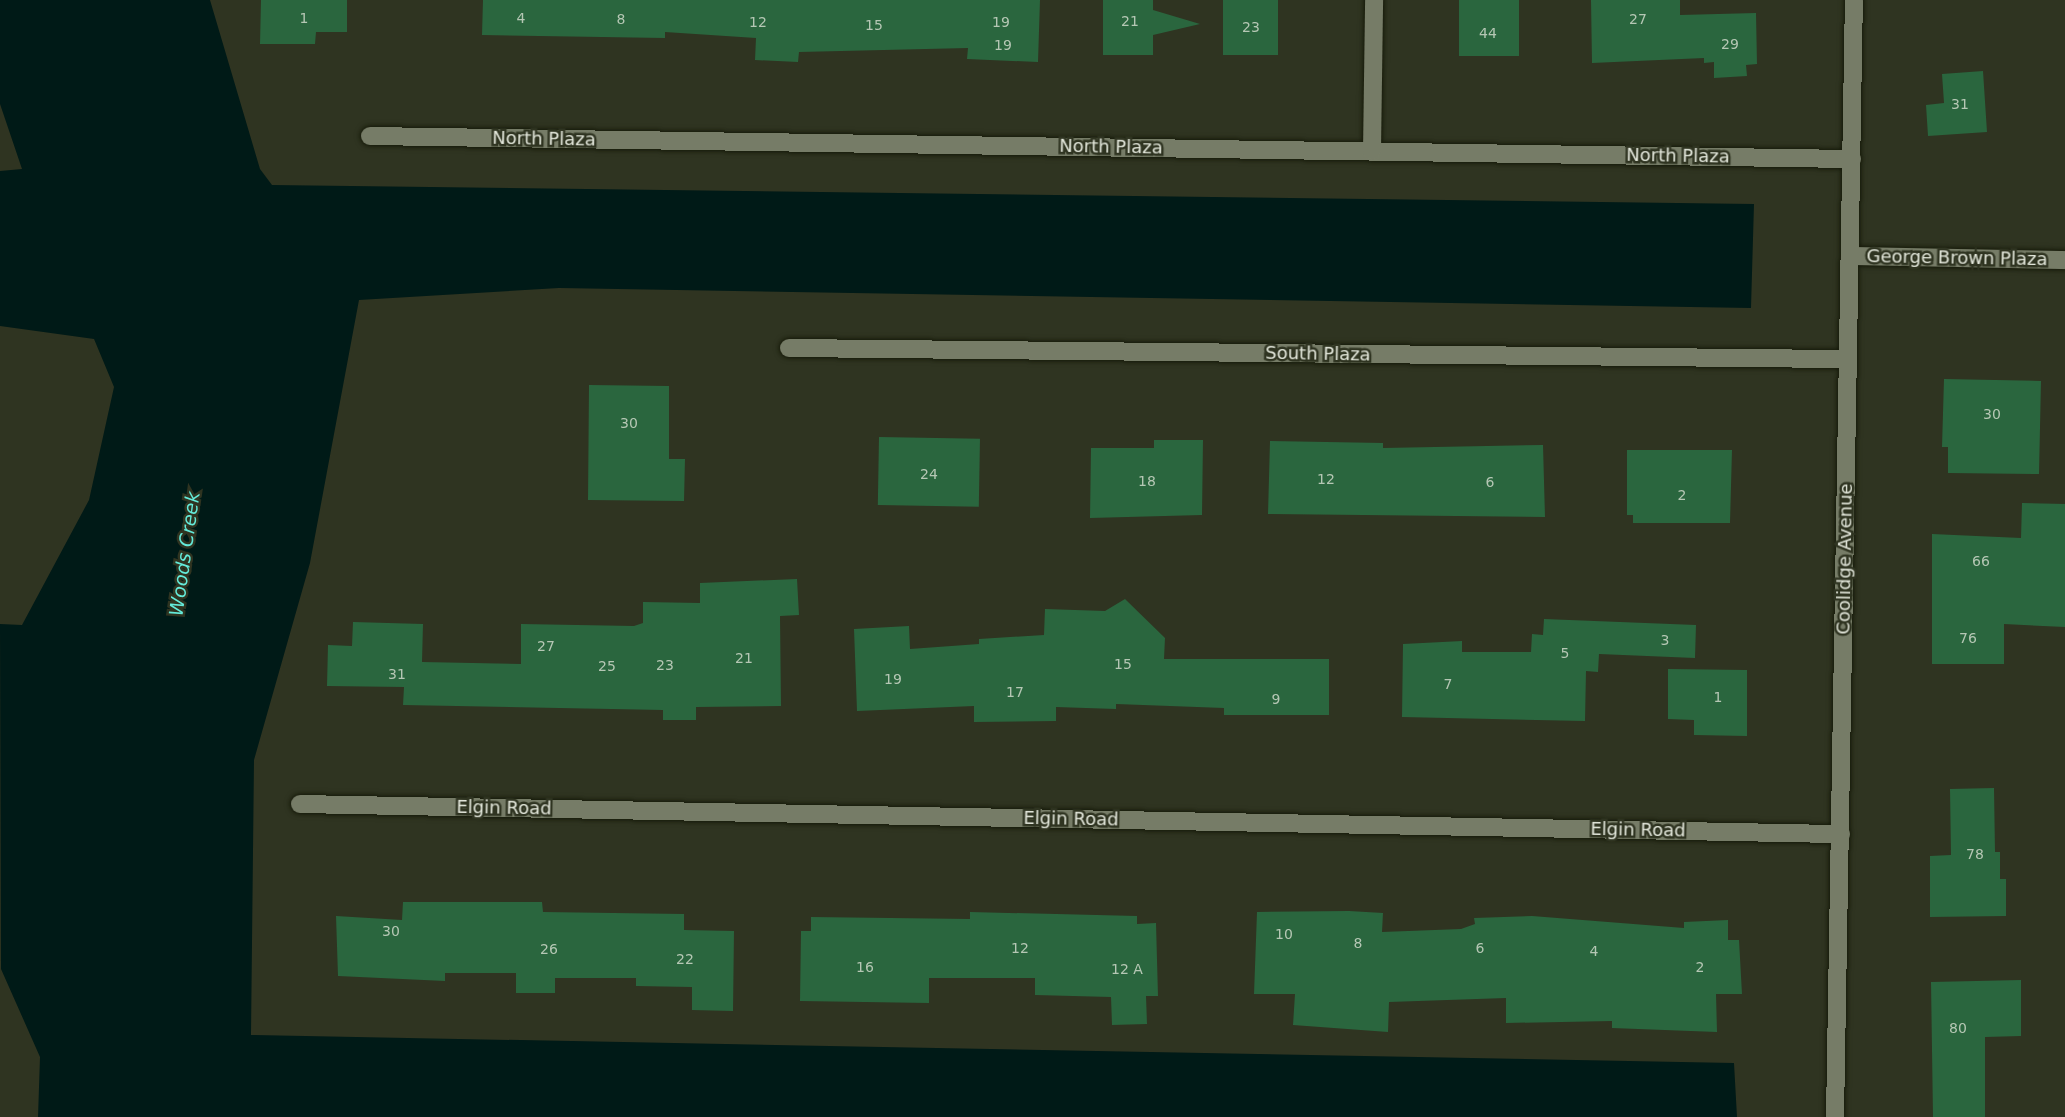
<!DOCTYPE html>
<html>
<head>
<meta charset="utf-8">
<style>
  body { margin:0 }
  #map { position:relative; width:2065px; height:1117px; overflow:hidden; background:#2f3421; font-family:"DejaVu Sans",sans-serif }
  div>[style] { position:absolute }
  .water>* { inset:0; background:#001a17 }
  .building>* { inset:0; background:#2a663e; transform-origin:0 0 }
  .roads { filter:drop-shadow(0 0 2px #171b0a) drop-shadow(0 0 2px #171b0a) }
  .minor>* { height:18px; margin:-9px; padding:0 9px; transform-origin:9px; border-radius:9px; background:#767c67 }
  span { translate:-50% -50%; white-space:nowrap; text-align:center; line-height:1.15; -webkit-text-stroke:5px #2f3421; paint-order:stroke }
  .number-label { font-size:14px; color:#b5c7b4 }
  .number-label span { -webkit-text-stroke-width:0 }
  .street-label { font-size:18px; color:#e3e7db }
  .water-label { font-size:19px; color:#64ebda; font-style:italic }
</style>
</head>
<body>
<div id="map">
  <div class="water">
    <i style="clip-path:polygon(0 0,210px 0,260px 169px,272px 185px,1754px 204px,1751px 308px,559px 288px,359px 300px,310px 563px,254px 760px,251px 1035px,1734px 1063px,1737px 1117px,38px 1117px,40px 1057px,1px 969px,0 624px,22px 625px,89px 500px,114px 387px,94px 339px,0 326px,0 171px,22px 169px,0 104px)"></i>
  </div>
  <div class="building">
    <i style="clip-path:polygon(261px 0,347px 0,347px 32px,316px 32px,315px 44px,260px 44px)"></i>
    <i style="clip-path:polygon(483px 0,1040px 0,1038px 62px,967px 59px,968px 48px,799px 52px,798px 62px,755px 60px,756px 38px,665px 32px,665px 38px,482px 35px)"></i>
    <i style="clip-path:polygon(1103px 0,1153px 0,1153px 10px,1200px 24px,1153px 35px,1153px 55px,1103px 55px)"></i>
    <i style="left:1223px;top:0;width:55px;height:55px"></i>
    <i style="left:1459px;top:0;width:60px;height:56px"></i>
    <i style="clip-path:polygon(1591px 0,1680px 0,1680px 15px,1756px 13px,1757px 64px,1746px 65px,1747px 76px,1714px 78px,1714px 62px,1704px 63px,1704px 58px,1592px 63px)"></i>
    <i style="clip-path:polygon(1983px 71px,1987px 132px,1928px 136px,1926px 105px,1944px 103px,1942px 74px)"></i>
    <i style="clip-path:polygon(1944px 379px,2041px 381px,2039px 474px,1948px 473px,1948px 447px,1942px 447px)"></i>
    <i style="clip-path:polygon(589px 385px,669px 386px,669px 459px,685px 459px,684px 501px,588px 500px)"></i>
    <i style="left:879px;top:437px;width:101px;height:68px;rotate:1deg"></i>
    <i style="clip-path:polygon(1154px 440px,1203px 440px,1202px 515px,1090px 518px,1091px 448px,1154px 448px)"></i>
    <i style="clip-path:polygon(1270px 441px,1383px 443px,1383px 448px,1543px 445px,1545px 517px,1268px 514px)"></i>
    <i style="clip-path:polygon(1627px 450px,1732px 450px,1730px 523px,1633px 523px,1633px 515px,1627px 515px)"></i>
    <i style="clip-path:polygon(2022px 503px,2065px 504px,2065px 627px,2004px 624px,2004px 664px,1932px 664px,1932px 534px,2021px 538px)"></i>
    <i style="clip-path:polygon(797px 579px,799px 615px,780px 616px,781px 706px,696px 707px,696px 720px,663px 720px,663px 710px,403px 705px,404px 687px,327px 686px,328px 645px,352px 646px,353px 622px,423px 624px,422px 662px,521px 664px,521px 624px,634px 626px,643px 623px,643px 602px,700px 603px,700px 583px)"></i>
    <i style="clip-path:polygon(1125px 599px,1165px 638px,1164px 659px,1329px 659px,1329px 715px,1224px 715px,1224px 708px,1116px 704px,1116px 709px,1056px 707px,1056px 721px,974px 722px,974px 706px,857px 711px,854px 629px,909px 626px,910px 649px,979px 644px,979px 639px,1044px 635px,1045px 609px,1105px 611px)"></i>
    <i style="clip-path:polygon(1544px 619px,1696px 625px,1695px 658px,1599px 654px,1598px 672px,1586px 671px,1585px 721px,1402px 717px,1403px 644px,1462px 641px,1462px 652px,1531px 652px,1532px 634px,1543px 635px)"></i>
    <i style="clip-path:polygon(1668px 669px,1747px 670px,1747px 736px,1694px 735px,1694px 720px,1668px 719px)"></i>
    <i style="clip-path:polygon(1994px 788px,1995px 852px,2000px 852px,2000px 879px,2006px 879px,2006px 916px,1930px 917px,1930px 856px,1951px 855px,1950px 789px)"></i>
    <i style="clip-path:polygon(403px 902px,542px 902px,543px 912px,684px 914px,684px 930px,734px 931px,733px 1011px,692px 1010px,692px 987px,636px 986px,636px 978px,555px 978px,555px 993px,516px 993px,516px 973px,445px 973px,445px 981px,338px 976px,336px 916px,402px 920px)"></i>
    <i style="clip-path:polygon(1349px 911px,1383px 913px,1382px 932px,1461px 929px,1475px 924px,1474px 918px,1532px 916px,1684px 928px,1684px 922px,1728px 920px,1728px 940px,1739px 940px,1742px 994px,1716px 994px,1717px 1032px,1612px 1028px,1612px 1021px,1506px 1023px,1506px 998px,1389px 1002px,1388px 1032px,1293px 1025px,1295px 994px,1254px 994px,1257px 912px)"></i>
    <i style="clip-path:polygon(970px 912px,1137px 916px,1137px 924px,1156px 923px,1158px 996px,1146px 996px,1147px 1024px,1112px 1025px,1111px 997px,1035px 995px,1035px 978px,929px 978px,929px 1003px,800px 1001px,801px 931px,811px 931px,811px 917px,970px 919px)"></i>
    <i style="clip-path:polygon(2021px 980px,2021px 1036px,1985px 1037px,1985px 1117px,1933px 1117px,1931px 982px)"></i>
  </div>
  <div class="roads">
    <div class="minor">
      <i style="left:370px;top:136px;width:1482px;rotate:0.89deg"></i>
      <i style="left:1372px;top:151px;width:151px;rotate:-89.2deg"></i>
      <i style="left:1850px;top:256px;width:215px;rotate:1.1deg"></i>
      <i style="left:789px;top:348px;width:1058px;rotate:0.6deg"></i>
      <i style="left:300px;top:804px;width:1541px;rotate:1.12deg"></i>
      <i style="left:1835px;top:1117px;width:1117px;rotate:-89.03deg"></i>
    </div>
  </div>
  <div class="number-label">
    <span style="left:304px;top:18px">1</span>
    <span style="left:521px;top:18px">4</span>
    <span style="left:621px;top:19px">8</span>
    <span style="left:1638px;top:19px">27</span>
    <span style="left:1130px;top:21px">21</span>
    <span style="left:758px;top:22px">12</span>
    <span style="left:1001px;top:22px">19</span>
    <span style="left:874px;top:25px">15</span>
    <span style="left:1251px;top:27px">23</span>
    <span style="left:1488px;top:33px">44</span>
    <span style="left:1730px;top:44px">29</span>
    <span style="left:1003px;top:45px">19</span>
    <span style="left:1960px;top:104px">31</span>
    <span style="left:1992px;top:414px">30</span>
    <span style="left:629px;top:423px">30</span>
    <span style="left:929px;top:474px">24</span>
    <span style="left:1326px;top:479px">12</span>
    <span style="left:1147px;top:481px">18</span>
    <span style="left:1490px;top:482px">6</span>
    <span style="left:1682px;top:495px">2</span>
    <span style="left:1981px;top:561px">66</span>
    <span style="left:1968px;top:638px">76</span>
    <span style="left:1665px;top:640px">3</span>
    <span style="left:546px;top:646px">27</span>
    <span style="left:1565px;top:653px">5</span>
    <span style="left:744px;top:658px">21</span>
    <span style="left:1123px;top:664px">15</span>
    <span style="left:665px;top:665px">23</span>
    <span style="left:607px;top:666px">25</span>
    <span style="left:397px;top:674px">31</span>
    <span style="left:893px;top:679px">19</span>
    <span style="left:1448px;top:684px">7</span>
    <span style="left:1015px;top:692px">17</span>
    <span style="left:1718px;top:697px">1</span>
    <span style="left:1276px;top:699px">9</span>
    <span style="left:1975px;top:854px">78</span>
    <span style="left:391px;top:931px">30</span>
    <span style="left:1284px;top:934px">10</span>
    <span style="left:1358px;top:943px">8</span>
    <span style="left:1020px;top:948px">12</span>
    <span style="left:1480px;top:948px">6</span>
    <span style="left:549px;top:949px">26</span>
    <span style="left:1594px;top:951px">4</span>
    <span style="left:685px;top:959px">22</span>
    <span style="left:865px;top:967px">16</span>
    <span style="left:1700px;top:967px">2</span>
    <span style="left:1127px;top:969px">12 A</span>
    <span style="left:1958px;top:1028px">80</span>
  </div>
  <div class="street-label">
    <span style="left:544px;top:139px;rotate:1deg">North Plaza</span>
    <span style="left:1111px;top:147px;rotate:1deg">North Plaza</span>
    <span style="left:1678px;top:156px;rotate:1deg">North Plaza</span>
    <span style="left:1957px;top:258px;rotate:1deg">George Brown Plaza</span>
    <span style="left:1318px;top:354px;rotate:1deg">South Plaza</span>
    <span style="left:1845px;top:559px;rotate:-89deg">Coolidge Avenue</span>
    <span style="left:504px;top:808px;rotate:1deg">Elgin Road</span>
    <span style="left:1071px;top:819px;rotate:1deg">Elgin Road</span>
    <span style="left:1638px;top:830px;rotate:1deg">Elgin Road</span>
  </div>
  <div class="water-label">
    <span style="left:185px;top:554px;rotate:-82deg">Woods Creek</span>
  </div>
</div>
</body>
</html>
